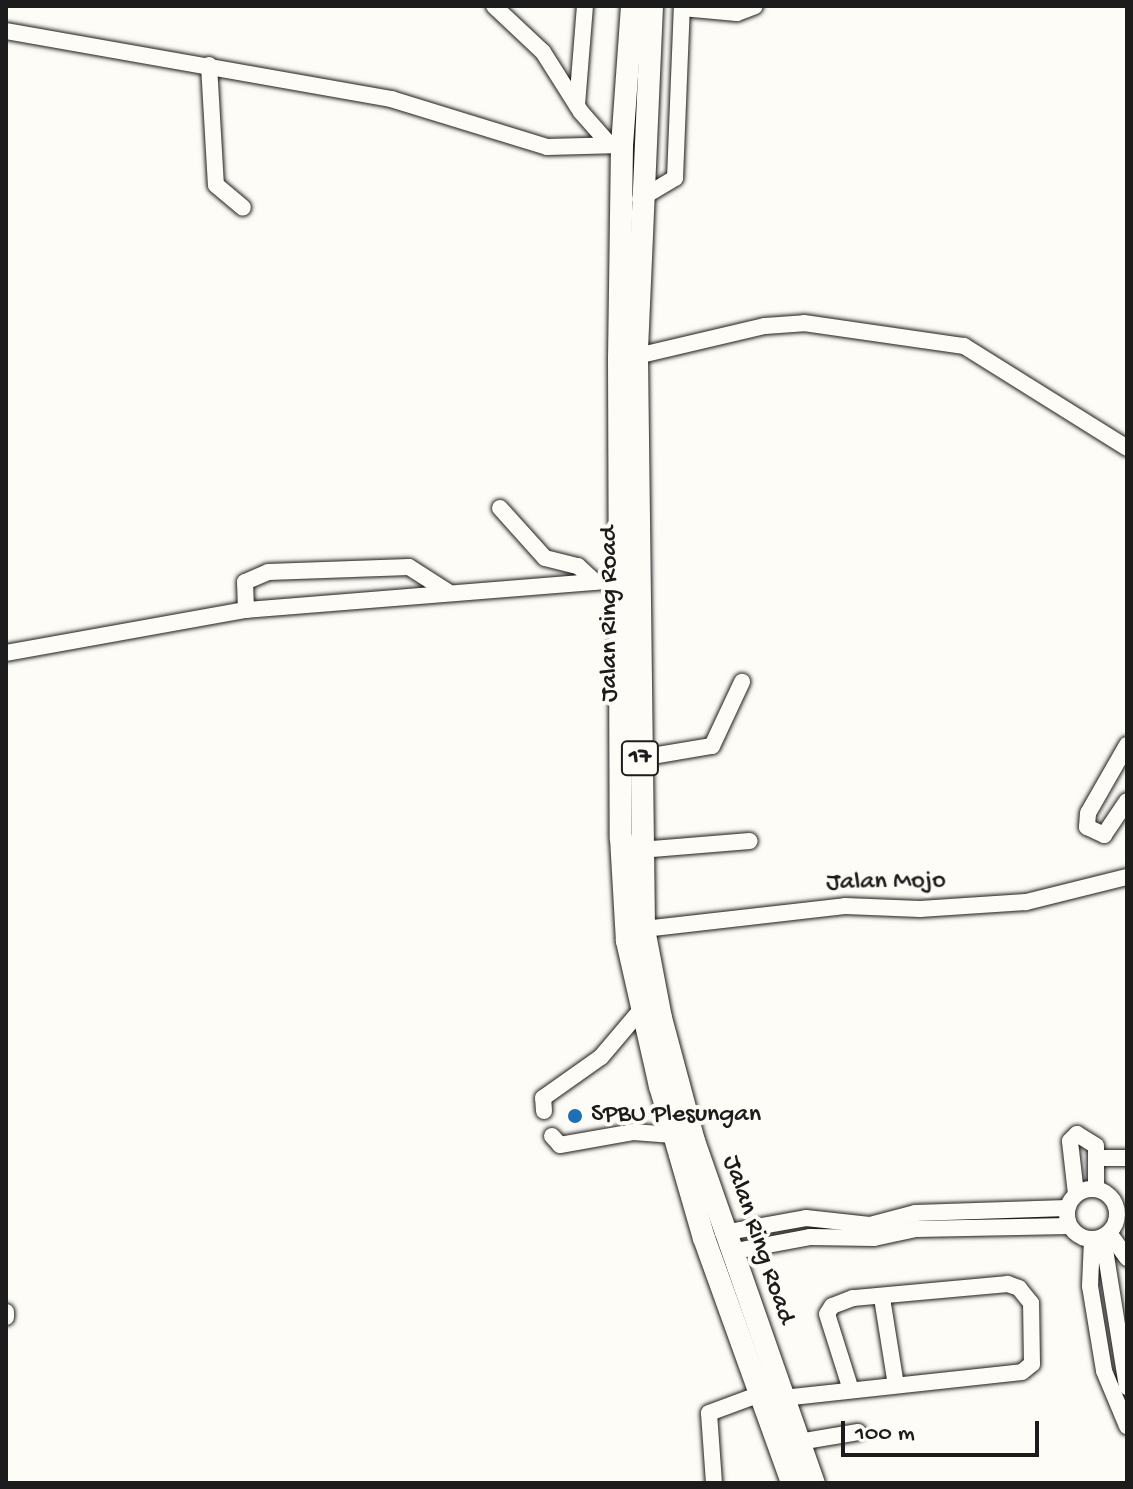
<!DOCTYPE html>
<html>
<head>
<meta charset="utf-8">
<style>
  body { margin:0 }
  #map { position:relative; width:1133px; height:1489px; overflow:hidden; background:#fdfcf7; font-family:"Gochi Hand",sans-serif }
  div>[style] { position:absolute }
  .roads { filter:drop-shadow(0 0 2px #1c1c1c) drop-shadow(0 0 2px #1c1c1c) }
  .minor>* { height:16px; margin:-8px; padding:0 8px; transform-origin:8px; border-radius:8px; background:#fdfcf7 }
  .minor>.ring { margin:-8px; padding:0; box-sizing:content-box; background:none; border:16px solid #fdfcf7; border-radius:50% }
  .highway>* { height:22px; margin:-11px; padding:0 11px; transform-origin:11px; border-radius:11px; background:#fdfcf7 }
  .dots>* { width:22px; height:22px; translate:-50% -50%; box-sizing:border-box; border:4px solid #fdfcf7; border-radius:50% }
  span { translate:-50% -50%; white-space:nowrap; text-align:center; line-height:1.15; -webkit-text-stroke:8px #fdfcf7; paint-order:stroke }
  .shield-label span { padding:2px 6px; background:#fdfcf7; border:2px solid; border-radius:6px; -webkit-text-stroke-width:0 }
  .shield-label { font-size:24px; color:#1c1c1c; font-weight:700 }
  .street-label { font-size:26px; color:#1c1c1c }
  .poi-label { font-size:26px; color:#1c1c1c }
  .left { translate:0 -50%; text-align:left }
  .frame { position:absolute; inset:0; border:8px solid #1c1c1c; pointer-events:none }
  .scale { position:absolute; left:841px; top:1421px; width:198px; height:36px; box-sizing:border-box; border:4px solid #1c1c1c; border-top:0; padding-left:10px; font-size:24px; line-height:28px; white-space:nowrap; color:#1c1c1c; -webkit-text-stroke:6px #fdfcf7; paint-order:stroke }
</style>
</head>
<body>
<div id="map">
  <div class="roads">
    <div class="minor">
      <i style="left:494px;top:6px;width:67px;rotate:43.2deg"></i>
      <i style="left:543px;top:52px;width:71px;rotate:57.7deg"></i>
      <i style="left:581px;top:112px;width:44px;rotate:48.7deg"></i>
      <i style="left:682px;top:8px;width:55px;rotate:5.2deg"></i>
      <i style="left:737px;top:13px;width:19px;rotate:-21deg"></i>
      <i style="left:6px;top:31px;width:391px;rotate:10deg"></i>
      <i style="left:391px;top:99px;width:163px;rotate:17.1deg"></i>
      <i style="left:547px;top:147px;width:75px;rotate:-1.5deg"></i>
      <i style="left:209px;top:65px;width:120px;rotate:86.7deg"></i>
      <i style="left:216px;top:185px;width:35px;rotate:40deg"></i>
      <i style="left:577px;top:105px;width:99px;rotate:-85.4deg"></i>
      <i style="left:640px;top:199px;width:41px;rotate:-31deg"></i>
      <i style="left:675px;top:178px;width:172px;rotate:-87.7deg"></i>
      <i style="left:637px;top:356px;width:131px;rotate:-13.2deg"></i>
      <i style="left:765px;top:326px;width:39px;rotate:-4deg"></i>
      <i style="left:804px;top:323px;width:162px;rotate:8.2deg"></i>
      <i style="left:964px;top:346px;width:192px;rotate:32deg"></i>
      <i style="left:500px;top:508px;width:67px;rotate:48deg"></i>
      <i style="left:545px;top:558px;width:34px;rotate:14deg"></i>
      <i style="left:578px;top:566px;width:23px;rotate:43deg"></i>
      <i style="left:246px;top:610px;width:28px;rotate:-92deg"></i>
      <i style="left:245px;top:582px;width:25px;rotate:-23deg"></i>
      <i style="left:268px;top:572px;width:141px;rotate:-2deg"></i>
      <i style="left:409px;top:567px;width:46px;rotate:32.7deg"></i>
      <i style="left:6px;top:653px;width:244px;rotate:-10.2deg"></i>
      <i style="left:246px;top:610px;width:375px;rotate:-4.6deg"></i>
      <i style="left:1127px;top:745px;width:78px;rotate:119.8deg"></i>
      <i style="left:1088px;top:813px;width:14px;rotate:94deg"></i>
      <i style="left:1087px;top:827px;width:19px;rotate:25deg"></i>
      <i style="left:1104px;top:835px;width:41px;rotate:-55.9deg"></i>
      <i style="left:640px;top:758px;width:73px;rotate:-9.5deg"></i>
      <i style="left:712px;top:746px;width:71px;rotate:-64.9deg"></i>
      <i style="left:640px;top:850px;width:110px;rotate:-4.7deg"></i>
      <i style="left:644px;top:929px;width:202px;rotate:-6.5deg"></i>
      <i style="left:845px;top:906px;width:75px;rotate:2.3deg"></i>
      <i style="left:920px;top:909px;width:106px;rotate:-3.8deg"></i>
      <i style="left:1026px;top:902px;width:104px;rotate:-13.9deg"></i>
      <i style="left:544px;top:1111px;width:13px;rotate:-94deg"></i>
      <i style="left:543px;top:1098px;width:71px;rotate:-35.3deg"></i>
      <i style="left:601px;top:1057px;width:60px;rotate:-49.7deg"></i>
      <i style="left:552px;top:1136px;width:12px;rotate:48deg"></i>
      <i style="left:560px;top:1145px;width:74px;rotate:-10.1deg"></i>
      <i style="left:633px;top:1132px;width:40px;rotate:4.3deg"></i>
      <i style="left:1098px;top:1158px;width:29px"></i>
      <i class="ring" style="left:1067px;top:1189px;width:34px;height:34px"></i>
      <i style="left:1076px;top:1194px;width:53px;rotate:-96.5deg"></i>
      <i style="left:1070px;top:1141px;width:10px;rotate:-45deg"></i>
      <i style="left:1077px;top:1134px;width:22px;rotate:32deg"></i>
      <i style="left:1096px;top:1146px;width:43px;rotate:90deg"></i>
      <i style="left:723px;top:1233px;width:84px;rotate:-10.2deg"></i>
      <i style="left:806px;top:1218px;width:64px;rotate:6.2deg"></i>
      <i style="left:870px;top:1225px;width:47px;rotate:-14.9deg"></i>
      <i style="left:915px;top:1213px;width:152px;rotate:-1.9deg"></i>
      <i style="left:1109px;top:1233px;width:31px;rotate:54deg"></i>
      <i style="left:1103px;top:1237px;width:152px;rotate:80.9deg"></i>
      <i style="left:1092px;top:1240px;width:46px;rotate:92.5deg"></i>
      <i style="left:1090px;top:1286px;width:86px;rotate:80.6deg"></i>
      <i style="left:1104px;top:1371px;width:60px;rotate:67.3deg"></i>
      <i style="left:730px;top:1252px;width:81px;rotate:-10.6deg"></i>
      <i style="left:810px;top:1237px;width:64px;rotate:0.9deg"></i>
      <i style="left:874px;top:1238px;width:43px;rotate:-12.1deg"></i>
      <i style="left:916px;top:1229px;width:153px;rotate:-1.1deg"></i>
      <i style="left:882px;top:1298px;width:88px;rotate:80.9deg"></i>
      <i style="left:6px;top:1312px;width:5px;rotate:90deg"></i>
      <i style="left:783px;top:1398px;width:240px;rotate:-6.2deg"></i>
      <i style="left:1022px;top:1372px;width:13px;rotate:-39deg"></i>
      <i style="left:1032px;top:1364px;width:61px;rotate:-90.9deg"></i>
      <i style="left:1031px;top:1303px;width:19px;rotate:-129deg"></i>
      <i style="left:1019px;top:1288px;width:12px;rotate:-160deg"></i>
      <i style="left:1008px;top:1284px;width:156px;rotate:174.8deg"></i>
      <i style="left:853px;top:1298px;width:22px;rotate:159deg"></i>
      <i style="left:832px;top:1306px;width:9px;rotate:122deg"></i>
      <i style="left:827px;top:1314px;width:77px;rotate:72.5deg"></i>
      <i style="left:799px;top:1442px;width:60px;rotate:-9.6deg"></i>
      <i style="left:714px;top:1483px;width:70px;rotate:-94.1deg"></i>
      <i style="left:709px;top:1413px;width:54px;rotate:-20.4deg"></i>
    </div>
    <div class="highway">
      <i style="left:632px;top:6px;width:139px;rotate:94.1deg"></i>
      <i style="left:622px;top:145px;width:213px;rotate:90.8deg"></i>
      <i style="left:619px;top:358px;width:480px;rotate:89.8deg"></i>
      <i style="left:621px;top:838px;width:103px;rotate:86.7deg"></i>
      <i style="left:627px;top:941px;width:149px;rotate:77.2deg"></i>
      <i style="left:660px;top:1086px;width:158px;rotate:73.9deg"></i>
      <i style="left:704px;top:1238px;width:260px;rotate:70.2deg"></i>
      <i style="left:652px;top:6px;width:350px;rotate:92.5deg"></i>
      <i style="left:637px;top:356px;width:573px;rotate:89.3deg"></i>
      <i style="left:644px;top:929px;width:91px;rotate:79.2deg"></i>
      <i style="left:661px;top:1018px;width:127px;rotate:75deg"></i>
      <i style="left:694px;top:1141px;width:362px;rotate:70.7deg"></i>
    </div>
  </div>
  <div class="dots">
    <i style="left:575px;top:1116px;background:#1f6fb2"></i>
  </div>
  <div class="shield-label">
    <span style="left:640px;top:758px">17</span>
  </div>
  <div class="street-label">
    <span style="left:611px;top:614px;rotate:-90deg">Jalan Ring Road</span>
    <span style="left:886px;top:883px;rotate:-1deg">Jalan Mojo</span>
    <span style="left:757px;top:1240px;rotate:71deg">Jalan Ring Road</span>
  </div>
  <div class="poi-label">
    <span class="left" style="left:591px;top:1116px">SPBU Plesungan</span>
  </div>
  <div class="frame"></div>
  <div class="scale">100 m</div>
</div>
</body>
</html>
